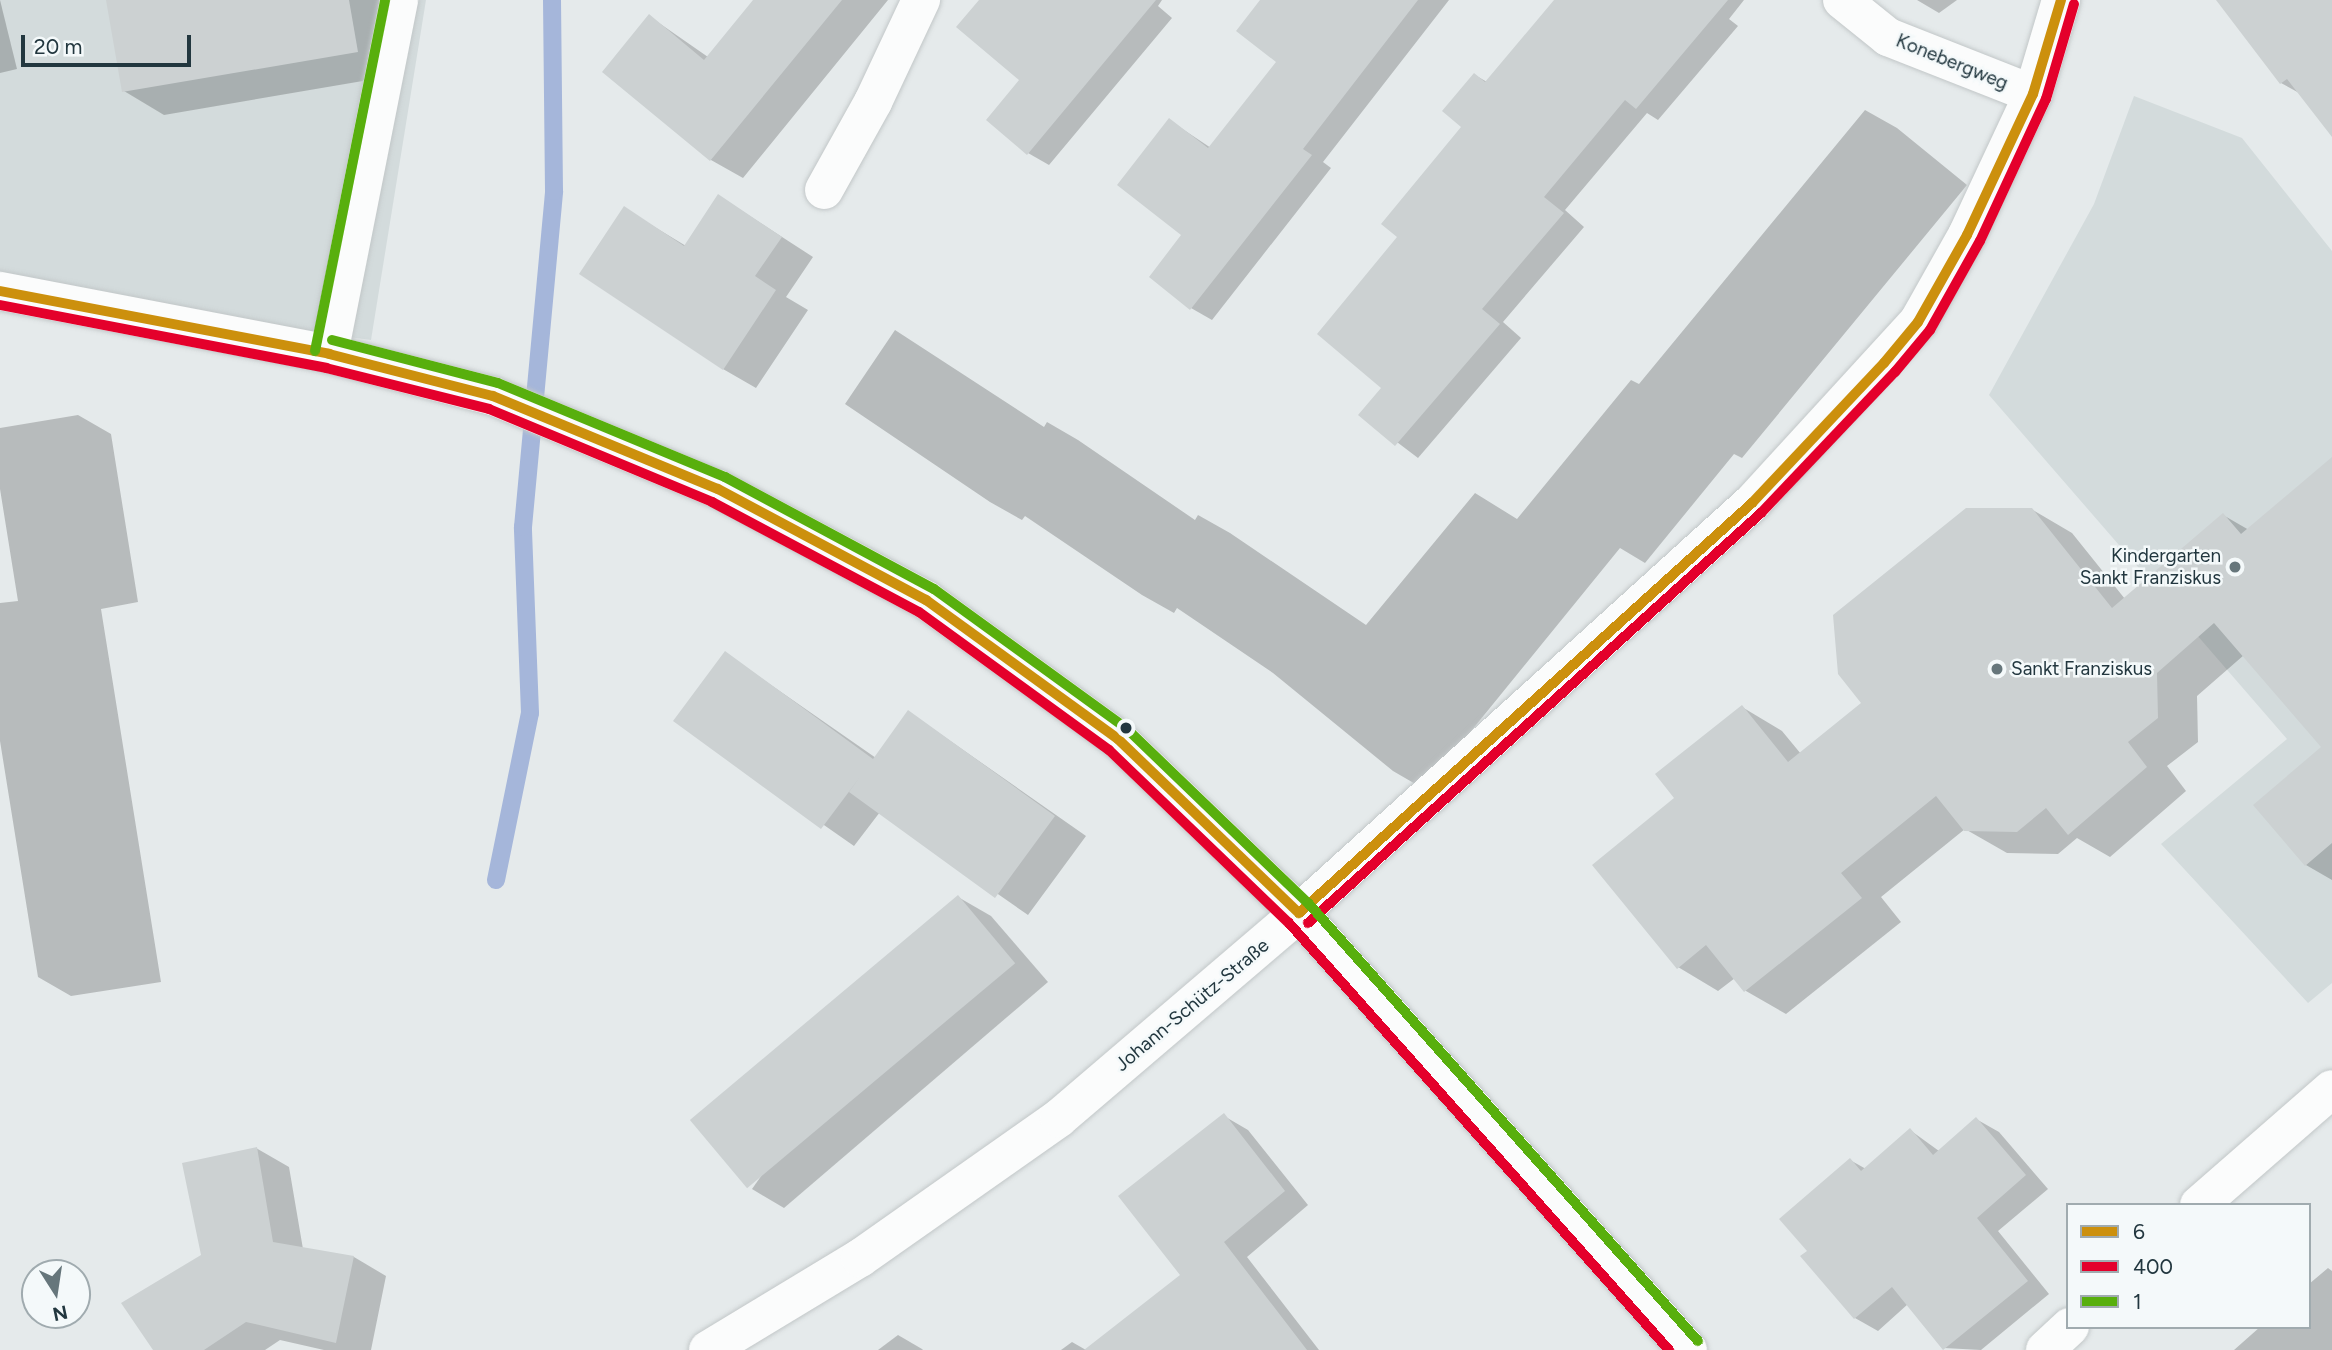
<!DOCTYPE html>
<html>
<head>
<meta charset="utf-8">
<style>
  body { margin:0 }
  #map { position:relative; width:2332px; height:1350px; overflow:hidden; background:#e5eaeb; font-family:Figtree,sans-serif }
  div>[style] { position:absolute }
  .built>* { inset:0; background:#d3dbdc }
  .shadow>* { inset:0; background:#0003 }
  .stream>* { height:18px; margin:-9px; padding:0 9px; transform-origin:9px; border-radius:9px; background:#a5b6da }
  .building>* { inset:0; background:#ccd1d2; transform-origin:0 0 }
  .roads { filter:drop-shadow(0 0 2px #c2c7c8) drop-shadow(0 0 2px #c2c7c8) }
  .minor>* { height:38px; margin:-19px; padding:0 19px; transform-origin:19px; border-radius:19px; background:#fbfcfc }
  .bus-1>* { height:10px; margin:-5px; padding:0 5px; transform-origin:5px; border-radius:5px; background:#cc900d }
  .bus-2>* { height:10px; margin:-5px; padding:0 5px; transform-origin:5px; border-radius:5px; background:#e4002b }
  .bus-3>* { height:10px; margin:-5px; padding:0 5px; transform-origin:5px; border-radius:5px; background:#58af0d }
  .dots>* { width:19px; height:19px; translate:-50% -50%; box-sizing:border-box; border:4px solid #f4f9fa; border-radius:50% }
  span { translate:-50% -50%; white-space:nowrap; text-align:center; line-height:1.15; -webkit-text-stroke:5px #f4f9fa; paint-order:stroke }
  .street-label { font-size:19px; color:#22373f }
  .poi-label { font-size:19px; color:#22373f }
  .right { translate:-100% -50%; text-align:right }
  .left { translate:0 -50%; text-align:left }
  .legend { position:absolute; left:2066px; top:1203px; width:245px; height:126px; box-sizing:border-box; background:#f4f9fa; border:2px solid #a0abaf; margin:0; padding:9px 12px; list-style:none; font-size:21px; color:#22373f }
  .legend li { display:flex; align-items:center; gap:14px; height:35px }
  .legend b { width:35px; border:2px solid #a0abaf }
  .north { position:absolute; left:21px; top:1259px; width:70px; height:70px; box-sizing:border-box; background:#f4f9fa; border:2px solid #a0abaf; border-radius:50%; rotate:168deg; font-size:19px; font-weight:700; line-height:28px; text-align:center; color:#22373f }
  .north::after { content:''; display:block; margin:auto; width:24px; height:32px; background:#66767b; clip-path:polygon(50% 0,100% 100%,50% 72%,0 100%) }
  .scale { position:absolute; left:21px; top:35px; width:170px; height:32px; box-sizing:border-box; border:4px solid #22373f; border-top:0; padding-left:9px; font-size:21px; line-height:24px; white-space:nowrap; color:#22373f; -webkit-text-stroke:5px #f4f9fa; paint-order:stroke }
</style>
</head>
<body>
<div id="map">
  <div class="built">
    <i style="clip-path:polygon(0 0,426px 0,371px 340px,0 289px)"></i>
    <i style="clip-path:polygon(2134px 96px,2242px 138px,2332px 251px,2332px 983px,2308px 1003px,2161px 844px,2287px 739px,1989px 395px,2094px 204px)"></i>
  </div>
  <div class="shadow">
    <i style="clip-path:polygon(0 0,17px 69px,0 73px)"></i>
    <i style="clip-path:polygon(108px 0,385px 0,398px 75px,164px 115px,124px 91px)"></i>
    <i style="clip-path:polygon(755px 0,888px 0,743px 178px,711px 160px,649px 16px,708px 57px)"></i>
    <i style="clip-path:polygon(982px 0,1162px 0,1158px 6px,1172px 18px,1049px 165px,1028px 153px,1021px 80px)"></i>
    <i style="clip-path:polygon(1263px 0,1449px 0,1323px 162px,1331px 168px,1212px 320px,1191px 308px,1169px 120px,1211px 148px,1278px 62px)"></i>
    <i style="clip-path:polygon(1557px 0,1744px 0,1729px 19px,1738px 26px,1658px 120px,1647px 113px,1565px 210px,1584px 227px,1503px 322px,1521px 338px,1418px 458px,1360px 414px,1383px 387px,1400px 237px,1464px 127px,1475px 75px,1487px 82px)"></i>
    <i style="clip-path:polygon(1917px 0,1957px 0,1939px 13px)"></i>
    <i style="clip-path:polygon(2218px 0,2332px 0,2332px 134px,2301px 94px,2281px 83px)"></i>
    <i style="clip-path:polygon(1865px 110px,1897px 128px,1967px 185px,1742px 458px,1734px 454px,1645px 563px,1620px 548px,1424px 789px,1393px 771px,1273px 673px,1177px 608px,1174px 613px,1142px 595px,1025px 516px,1022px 520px,990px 502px,845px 404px,895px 330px,1044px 427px,1047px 422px,1078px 440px,1195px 520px,1198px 515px,1230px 533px,1366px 625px,1475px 493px,1517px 519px,1631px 380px,1639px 384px)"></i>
    <i style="clip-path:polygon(719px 196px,813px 257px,786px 297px,808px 310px,756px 388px,723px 369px,625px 209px,686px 246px)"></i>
    <i style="clip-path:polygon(78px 415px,111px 434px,138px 602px,101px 609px,161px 982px,71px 996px,38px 977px,0 741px,0 603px,18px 601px,0 489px,0 428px)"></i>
    <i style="clip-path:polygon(2332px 462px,2332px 880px,2306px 865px,2323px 748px,2244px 655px,2197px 696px,2198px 742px,2167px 766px,2186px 791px,2110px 857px,2077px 838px,2058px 854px,2007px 853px,1965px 829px,1881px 897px,1901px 922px,1786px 1014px,1746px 991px,1735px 978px,1718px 991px,1678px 967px,1677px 799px,1742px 707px,1782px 731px,1801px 754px,1864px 703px,2031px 509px,2072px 533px,2125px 599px,2223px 515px,2249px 530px)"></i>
    <i style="clip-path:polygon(725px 653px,876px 758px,909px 712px,1086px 836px,1028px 915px,880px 812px,854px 846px,675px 721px)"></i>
    <i style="clip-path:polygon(958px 897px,991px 916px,1048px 982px,784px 1208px,752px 1189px)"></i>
    <i style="clip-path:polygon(1224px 1116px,1248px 1130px,1308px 1205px,1247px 1257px,1319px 1350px,1061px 1350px,1072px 1342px,1086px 1350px,1183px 1275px)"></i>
    <i style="clip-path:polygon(1976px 1119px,1999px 1132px,2048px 1189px,1998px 1231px,2049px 1294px,1981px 1350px,1944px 1348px,1908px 1304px,1878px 1331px,1855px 1318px,1809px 1251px,1850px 1160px,1866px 1169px,1910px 1130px,1939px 1151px)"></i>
    <i style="clip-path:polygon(256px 1148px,289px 1167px,303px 1249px,354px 1257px,386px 1276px,371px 1350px,324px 1350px,280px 1340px,265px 1350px,155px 1350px)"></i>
    <i style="clip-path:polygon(2328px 1268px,2332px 1271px,2332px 1350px,2234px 1350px,2260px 1327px,2309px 1327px,2309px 1284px)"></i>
    <i style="clip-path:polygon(898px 1335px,922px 1349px,923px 1350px,878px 1350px)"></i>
  </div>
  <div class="stream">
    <i style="left:496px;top:880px;width:170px;rotate:-78.5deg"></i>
    <i style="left:530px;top:713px;width:186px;rotate:-92.2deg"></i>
    <i style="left:523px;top:527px;width:337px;rotate:-84.7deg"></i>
    <i style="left:554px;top:191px;width:191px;rotate:-90.6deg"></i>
  </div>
  <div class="building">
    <i style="clip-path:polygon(106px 0,349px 0,358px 52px,122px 92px)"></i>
    <i style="clip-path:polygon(753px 0,842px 0,710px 161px,602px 72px,649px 14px,704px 60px)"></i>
    <i style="clip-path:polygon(979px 0,1156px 0,1027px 155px,986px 120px,1019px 80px,956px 27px)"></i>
    <i style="clip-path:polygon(1260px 0,1418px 0,1303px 149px,1312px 155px,1190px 310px,1149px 277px,1181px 235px,1117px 185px,1169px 118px,1208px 148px,1276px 62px,1236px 31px)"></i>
    <i style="clip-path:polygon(1554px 0,1728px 0,1636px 109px,1625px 100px,1544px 197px,1564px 213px,1482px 309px,1500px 324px,1395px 446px,1358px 415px,1381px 388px,1317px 334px,1397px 237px,1381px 224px,1461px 127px,1442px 111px,1474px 73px,1485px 82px)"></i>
    <i style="clip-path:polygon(2216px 0,2332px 0,2332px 137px,2287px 79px,2280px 84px)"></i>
    <i style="clip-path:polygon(718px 194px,782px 237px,755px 276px,776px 290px,723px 370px,579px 274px,624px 206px,684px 246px)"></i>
    <i style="clip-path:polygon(2332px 457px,2332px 843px,2305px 866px,2253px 805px,2321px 747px,2214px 623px,2157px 673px,2158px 718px,2128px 742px,2147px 767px,2068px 835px,2046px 808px,2017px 832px,1964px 831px,1936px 796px,1841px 873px,1862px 898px,1744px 992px,1706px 945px,1677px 969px,1592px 865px,1674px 798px,1655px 774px,1742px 705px,1788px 762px,1861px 703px,1838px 674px,1833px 615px,1966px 508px,2032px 508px,2112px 608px,2223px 513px,2241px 534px)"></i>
    <i style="clip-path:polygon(725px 651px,873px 759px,908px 710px,1055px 816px,995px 898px,849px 792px,860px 777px,821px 829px,673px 721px)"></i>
    <i style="left:958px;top:895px;width:89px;height:350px;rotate:50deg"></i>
    <i style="clip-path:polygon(1224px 1113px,1285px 1191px,1224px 1242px,1307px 1350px,1084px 1350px,1180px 1275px,1118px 1196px)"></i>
    <i style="clip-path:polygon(1976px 1117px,2026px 1175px,1977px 1218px,2028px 1281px,1943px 1350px,1892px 1287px,1854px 1319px,1800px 1256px,1807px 1251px,1779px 1219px,1850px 1158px,1861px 1171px,1910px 1128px,1933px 1155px)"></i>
    <i style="clip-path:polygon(257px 1147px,273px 1242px,354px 1256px,336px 1343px,246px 1322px,204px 1350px,153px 1350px,121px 1303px,201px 1255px,182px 1163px)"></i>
  </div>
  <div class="roads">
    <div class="minor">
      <i style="left:1842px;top:0;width:59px;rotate:38.8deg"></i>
      <i style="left:1888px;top:37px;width:156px;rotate:21.5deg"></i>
      <i style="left:824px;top:190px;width:101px;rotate:-60.9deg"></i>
      <i style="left:873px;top:102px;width:113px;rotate:-64.8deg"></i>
      <i style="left:0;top:291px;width:335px;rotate:10.8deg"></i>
      <i style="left:329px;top:354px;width:169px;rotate:14.4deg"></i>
      <i style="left:493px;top:396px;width:243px;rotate:22.5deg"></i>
      <i style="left:718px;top:489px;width:236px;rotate:28.1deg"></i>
      <i style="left:926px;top:600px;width:237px;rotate:35.9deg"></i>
      <i style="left:1118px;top:739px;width:251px;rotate:43.9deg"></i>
      <i style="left:1299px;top:913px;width:585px;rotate:48.33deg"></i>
      <i style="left:329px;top:354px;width:361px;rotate:-78.8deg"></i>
      <i style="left:2199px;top:1205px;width:176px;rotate:-41.1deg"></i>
      <i style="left:708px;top:1350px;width:178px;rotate:-31.2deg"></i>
      <i style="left:860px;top:1258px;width:243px;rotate:-35.1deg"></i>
      <i style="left:1059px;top:1118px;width:316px;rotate:-40.5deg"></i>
      <i style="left:1299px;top:913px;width:611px;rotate:-42.15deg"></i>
      <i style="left:1752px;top:503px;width:246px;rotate:-47.5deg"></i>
      <i style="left:1918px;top:322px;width:100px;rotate:-60.6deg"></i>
      <i style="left:1967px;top:235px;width:156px;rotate:-64.9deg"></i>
      <i style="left:2033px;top:94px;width:98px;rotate:-73.4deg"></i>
      <i style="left:2045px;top:1350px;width:34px;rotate:-43deg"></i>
    </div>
  </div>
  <div class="bus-1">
    <i style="left:0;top:291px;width:335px;rotate:10.8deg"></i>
    <i style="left:329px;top:354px;width:169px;rotate:14.4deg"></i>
    <i style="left:493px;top:396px;width:243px;rotate:22.5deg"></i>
    <i style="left:718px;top:489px;width:236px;rotate:28.1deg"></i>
    <i style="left:926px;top:600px;width:237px;rotate:35.9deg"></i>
    <i style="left:1118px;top:739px;width:251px;rotate:43.9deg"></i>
    <i style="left:1299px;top:913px;width:611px;rotate:-42.15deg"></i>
    <i style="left:1752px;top:503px;width:192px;rotate:-46.7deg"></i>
    <i style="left:1884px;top:363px;width:53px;rotate:-50.3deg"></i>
    <i style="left:1918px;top:322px;width:100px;rotate:-60.6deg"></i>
    <i style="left:1967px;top:235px;width:156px;rotate:-64.9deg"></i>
    <i style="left:2033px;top:94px;width:98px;rotate:-73.4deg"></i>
  </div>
  <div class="bus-2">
    <i style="left:0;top:305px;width:332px;rotate:10.9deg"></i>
    <i style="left:326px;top:368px;width:168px;rotate:14.1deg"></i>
    <i style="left:489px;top:409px;width:242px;rotate:22.6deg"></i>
    <i style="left:712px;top:502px;width:234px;rotate:28deg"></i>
    <i style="left:919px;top:612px;width:235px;rotate:36deg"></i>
    <i style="left:1109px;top:750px;width:250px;rotate:43.9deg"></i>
    <i style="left:1289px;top:923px;width:572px;rotate:48.33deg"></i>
    <i style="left:1308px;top:923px;width:611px;rotate:-42.15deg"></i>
    <i style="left:1761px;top:513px;width:195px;rotate:-46.5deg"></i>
    <i style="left:1895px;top:372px;width:55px;rotate:-50.2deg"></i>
    <i style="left:1930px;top:330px;width:102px;rotate:-60.7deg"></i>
    <i style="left:1980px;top:241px;width:157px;rotate:-65.1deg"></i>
    <i style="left:2046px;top:99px;width:99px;rotate:-73.6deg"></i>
  </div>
  <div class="bus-3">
    <i style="left:332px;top:340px;width:171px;rotate:14.5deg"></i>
    <i style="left:498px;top:383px;width:246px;rotate:22.5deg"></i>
    <i style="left:725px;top:477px;width:237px;rotate:28.2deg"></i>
    <i style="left:934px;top:589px;width:237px;rotate:35.9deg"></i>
    <i style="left:1126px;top:728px;width:254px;rotate:43.9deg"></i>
    <i style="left:1309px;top:904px;width:585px;rotate:48.33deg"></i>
    <i style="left:315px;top:351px;width:358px;rotate:-78.7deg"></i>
  </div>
  <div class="dots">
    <i style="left:2235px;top:567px;background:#66767b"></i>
    <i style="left:1997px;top:669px;background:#66767b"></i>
    <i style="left:1126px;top:728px;background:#22373f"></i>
  </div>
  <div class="street-label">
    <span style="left:1952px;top:62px;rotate:22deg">Konebergweg</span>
    <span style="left:1192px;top:1005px;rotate:-40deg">Johann-Schütz-Straße</span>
  </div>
  <div class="poi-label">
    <span class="right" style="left:2221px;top:567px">Kindergarten<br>Sankt Franziskus</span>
    <span class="left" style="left:2011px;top:669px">Sankt Franziskus</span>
  </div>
  <ul class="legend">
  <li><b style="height:9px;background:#cc900d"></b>6</li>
  <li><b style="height:9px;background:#e4002b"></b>400</li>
  <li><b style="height:9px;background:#58af0d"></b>1</li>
  </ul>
  <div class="north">N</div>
  <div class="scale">20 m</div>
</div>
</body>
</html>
